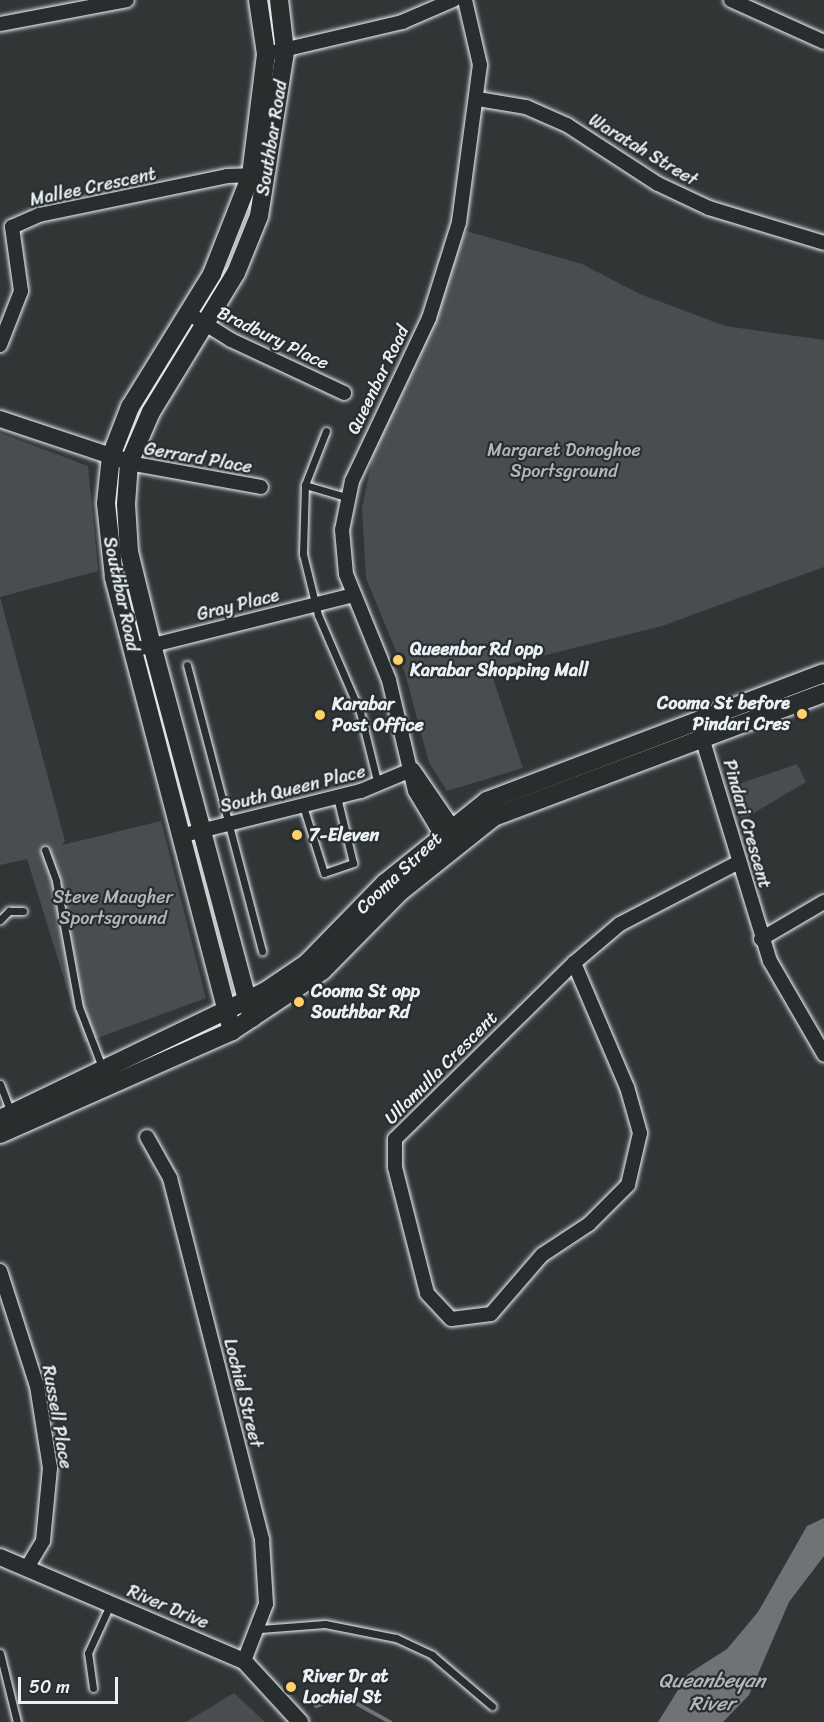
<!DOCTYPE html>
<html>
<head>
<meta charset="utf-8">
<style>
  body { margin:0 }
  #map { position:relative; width:824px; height:1722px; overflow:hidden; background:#323536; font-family:Sriracha,sans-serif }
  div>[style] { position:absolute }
  .green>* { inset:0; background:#494d4f }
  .water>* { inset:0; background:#6e7376 }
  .stream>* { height:4px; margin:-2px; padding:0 2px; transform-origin:2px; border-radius:2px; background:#6e7376 }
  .roads { filter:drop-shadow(0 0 2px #e8f1f8) drop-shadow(0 0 2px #e8f1f8) }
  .service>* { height:7px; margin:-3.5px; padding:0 3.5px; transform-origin:3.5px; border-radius:3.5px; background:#2a2d2e }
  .minor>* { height:14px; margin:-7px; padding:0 7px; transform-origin:7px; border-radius:7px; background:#2a2d2e }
  .tertiary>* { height:16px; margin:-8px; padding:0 8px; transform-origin:8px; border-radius:8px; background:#2a2d2e }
  .secondary>* { height:18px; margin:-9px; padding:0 9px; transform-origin:9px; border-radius:9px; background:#2a2d2e }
  .dots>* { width:16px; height:16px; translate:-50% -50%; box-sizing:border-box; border:3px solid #2a2d2e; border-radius:50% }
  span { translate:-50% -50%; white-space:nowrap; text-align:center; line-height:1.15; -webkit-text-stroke:4.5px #2a2d2e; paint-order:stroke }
  .street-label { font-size:18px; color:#e8f1f8 }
  .park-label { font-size:18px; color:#b0b8bd }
  .poi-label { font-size:18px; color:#e8f1f8; font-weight:700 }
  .left { translate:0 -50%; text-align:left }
  .right { translate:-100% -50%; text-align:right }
  .water-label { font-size:20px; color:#b1b8be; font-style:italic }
  .scale { position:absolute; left:18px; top:1677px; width:100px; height:27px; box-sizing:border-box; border:3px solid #e8f1f8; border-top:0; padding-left:8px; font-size:18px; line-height:21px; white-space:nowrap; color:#e8f1f8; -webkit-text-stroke:4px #2a2d2e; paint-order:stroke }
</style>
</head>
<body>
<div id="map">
  <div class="green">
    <i style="clip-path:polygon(466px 231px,582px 264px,640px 294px,725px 326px,824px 340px,824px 567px,662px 626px,490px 669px,523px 768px,447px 791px,429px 763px,405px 673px,366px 578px,362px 508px,381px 417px,426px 328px)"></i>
    <i style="clip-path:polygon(0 433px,88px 466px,98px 571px,0 597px,65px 841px,62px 845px,161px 821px,206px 998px,84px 1043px,27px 859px,0 865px)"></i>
    <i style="clip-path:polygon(797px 764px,806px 782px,742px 820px,730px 787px)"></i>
    <i style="clip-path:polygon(234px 1693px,265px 1722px,186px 1722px)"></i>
  </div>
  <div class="water">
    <i style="clip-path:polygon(824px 1518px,824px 1556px,789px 1602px,749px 1695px,723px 1722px,658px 1722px,688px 1674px,727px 1649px,758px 1612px,807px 1526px)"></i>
  </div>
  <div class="stream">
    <i style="left:316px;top:1706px;width:29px;rotate:-20deg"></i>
    <i style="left:343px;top:1696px;width:54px;rotate:29deg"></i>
  </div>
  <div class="roads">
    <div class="service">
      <i style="left:326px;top:431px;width:58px;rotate:111.3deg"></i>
      <i style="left:305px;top:485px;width:69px;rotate:91.7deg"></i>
      <i style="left:303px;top:554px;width:63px;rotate:76.2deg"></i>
      <i style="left:318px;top:615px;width:106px;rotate:66.6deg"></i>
      <i style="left:360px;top:712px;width:75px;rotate:76.1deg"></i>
      <i style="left:305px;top:485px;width:43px;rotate:16.3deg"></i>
      <i style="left:187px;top:665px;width:296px;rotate:75.3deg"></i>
      <i style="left:303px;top:806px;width:70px;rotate:72.6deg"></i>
      <i style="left:324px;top:873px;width:31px;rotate:-19deg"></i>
      <i style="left:353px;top:863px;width:68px;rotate:-103.6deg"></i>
      <i style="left:45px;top:850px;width:33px;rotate:70deg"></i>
      <i style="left:56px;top:881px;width:128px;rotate:79.7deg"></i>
      <i style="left:79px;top:1007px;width:67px;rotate:69.1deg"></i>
      <i style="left:0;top:920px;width:13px;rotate:-45deg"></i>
      <i style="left:9px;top:911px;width:14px"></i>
      <i style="left:0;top:1084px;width:30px;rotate:69deg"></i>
      <i style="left:260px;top:1629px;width:65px;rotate:-4.4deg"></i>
      <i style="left:325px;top:1624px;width:72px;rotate:11.2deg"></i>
      <i style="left:396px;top:1638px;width:40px;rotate:25deg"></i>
      <i style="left:432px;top:1655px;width:79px;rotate:40.4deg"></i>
      <i style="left:0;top:1653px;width:71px;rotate:76.2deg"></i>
      <i style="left:93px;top:1688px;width:35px;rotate:-98deg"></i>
      <i style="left:88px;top:1653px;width:53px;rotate:-65.4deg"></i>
    </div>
    <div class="minor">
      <i style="left:731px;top:0;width:102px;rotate:24.3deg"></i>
      <i style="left:0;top:24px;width:129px;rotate:-10.7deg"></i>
      <i style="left:266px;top:54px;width:140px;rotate:-13.2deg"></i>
      <i style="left:402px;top:22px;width:56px;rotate:-23.3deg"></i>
      <i style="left:478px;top:99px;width:49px;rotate:9.5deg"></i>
      <i style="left:526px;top:107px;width:45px;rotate:23.7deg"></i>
      <i style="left:567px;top:125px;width:108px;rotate:33deg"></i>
      <i style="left:658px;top:184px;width:56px;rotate:25.2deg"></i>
      <i style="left:709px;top:208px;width:120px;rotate:16.9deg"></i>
      <i style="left:188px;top:313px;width:51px;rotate:32.1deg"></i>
      <i style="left:231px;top:340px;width:125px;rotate:25.1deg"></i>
      <i style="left:0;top:345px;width:58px;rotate:-68.7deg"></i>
      <i style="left:21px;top:291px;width:65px;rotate:-98deg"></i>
      <i style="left:12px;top:227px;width:30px;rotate:-24deg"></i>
      <i style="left:39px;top:215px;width:192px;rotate:-11.7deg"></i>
      <i style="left:227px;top:176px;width:30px;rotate:-2deg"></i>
      <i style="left:129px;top:463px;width:134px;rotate:10.3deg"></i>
      <i style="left:133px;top:650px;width:227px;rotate:-14deg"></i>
      <i style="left:700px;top:731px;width:240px;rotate:73.1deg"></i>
      <i style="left:770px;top:961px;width:108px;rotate:59.9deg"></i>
      <i style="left:414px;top:771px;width:65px;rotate:55.6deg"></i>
      <i style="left:441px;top:834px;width:50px;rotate:-121.2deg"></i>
      <i style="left:415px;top:791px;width:114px;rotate:-103.2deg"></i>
      <i style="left:389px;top:680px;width:114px;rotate:-112.1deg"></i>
      <i style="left:346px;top:574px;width:44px;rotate:-95.2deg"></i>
      <i style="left:342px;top:530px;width:50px;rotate:-78.5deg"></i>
      <i style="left:352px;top:481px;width:180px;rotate:-64.7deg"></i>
      <i style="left:429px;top:318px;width:101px;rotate:-72.6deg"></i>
      <i style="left:459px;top:222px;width:158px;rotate:-82.4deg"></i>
      <i style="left:480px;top:65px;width:67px;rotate:-103deg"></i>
      <i style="left:180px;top:836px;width:187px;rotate:-14deg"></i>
      <i style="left:361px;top:791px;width:56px;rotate:-22.9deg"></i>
      <i style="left:761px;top:939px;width:73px;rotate:-30.4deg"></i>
      <i style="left:574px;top:963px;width:135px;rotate:66.9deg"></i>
      <i style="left:627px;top:1087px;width:48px;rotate:74.2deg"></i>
      <i style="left:640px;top:1133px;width:53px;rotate:103deg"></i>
      <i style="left:628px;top:1185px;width:55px;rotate:135deg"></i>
      <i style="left:589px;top:1224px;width:56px;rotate:146.6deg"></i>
      <i style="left:542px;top:1255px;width:78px;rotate:130.8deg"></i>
      <i style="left:491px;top:1314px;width:40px;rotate:172.9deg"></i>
      <i style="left:451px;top:1319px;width:35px;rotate:-133deg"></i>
      <i style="left:427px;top:1293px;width:130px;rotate:-104.3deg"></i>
      <i style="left:395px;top:1167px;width:28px;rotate:-90deg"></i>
      <i style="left:395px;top:1139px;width:251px;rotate:-44.5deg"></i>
      <i style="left:574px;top:963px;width:60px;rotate:-40.3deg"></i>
      <i style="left:620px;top:924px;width:134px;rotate:-27.5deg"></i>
      <i style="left:147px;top:1137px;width:47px;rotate:60.7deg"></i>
      <i style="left:170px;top:1178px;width:374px;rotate:75.7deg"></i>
      <i style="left:262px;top:1540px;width:64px;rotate:86.4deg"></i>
      <i style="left:266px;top:1604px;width:61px;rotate:111.1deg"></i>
      <i style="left:0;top:1271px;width:121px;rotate:72.2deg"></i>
      <i style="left:37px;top:1386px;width:83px;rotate:81deg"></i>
      <i style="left:50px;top:1468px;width:73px;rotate:95.5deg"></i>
      <i style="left:43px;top:1541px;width:31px;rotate:121deg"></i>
    </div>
    <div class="tertiary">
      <i style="left:0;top:419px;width:130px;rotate:18.4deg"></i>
      <i style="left:0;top:1557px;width:265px;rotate:23.1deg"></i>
      <i style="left:244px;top:1661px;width:83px;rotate:47.4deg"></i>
    </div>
    <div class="secondary">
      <i style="left:252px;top:1018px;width:385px;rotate:-105deg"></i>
      <i style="left:152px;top:646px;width:97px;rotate:-103.7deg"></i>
      <i style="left:129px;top:552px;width:48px;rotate:-93.6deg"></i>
      <i style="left:126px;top:504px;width:41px;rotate:-85.8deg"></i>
      <i style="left:129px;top:463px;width:56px;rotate:-66.7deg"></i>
      <i style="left:151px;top:412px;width:163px;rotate:-58.6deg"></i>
      <i style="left:236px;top:273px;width:61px;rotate:-68deg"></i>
      <i style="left:259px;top:216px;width:167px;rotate:-81deg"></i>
      <i style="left:285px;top:51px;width:51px;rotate:-96.7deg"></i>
      <i style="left:232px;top:1031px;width:469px;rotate:-104.6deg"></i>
      <i style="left:114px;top:577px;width:74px;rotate:-96.2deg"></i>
      <i style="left:106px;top:503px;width:47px;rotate:-83.9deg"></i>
      <i style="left:111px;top:456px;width:53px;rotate:-68.8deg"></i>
      <i style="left:130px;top:407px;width:156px;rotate:-58.3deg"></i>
      <i style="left:212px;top:274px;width:106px;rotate:-68.5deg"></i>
      <i style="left:251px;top:175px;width:122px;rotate:-82.9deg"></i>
      <i style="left:266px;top:54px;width:55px;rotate:-98.4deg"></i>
      <i style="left:0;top:1119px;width:295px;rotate:-25.7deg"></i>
      <i style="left:266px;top:991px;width:50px;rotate:-34.3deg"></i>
      <i style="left:307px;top:963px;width:112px;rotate:-45.7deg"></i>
      <i style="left:385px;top:883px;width:131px;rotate:-38.8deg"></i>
      <i style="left:487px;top:801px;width:360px;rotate:-20.8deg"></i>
      <i style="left:0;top:1134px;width:254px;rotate:-23.9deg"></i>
      <i style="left:232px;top:1031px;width:108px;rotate:-33.7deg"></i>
      <i style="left:322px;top:971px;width:112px;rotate:-45.4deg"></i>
      <i style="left:401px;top:891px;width:119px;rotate:-38.5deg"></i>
      <i style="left:494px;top:817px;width:353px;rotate:-20.6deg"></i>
    </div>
  </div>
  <div class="dots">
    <i style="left:398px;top:660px;background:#ffd166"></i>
    <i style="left:802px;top:714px;background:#ffd166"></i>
    <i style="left:320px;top:715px;background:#ffd166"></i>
    <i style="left:297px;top:835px;background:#ffd166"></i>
    <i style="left:299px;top:1002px;background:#ffd166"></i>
    <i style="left:291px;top:1687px;background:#ffd166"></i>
  </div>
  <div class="street-label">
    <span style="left:272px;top:138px;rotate:-81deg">Southbar Road</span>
    <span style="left:643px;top:150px;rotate:31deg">Waratah Street</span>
    <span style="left:93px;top:187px;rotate:-12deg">Mallee Crescent</span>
    <span style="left:273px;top:338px;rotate:26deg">Bradbury Place</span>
    <span style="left:378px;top:380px;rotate:-64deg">Queenbar Road</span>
    <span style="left:198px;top:458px;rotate:10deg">Gerrard Place</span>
    <span style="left:121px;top:594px;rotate:78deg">Southbar Road</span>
    <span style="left:238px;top:605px;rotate:-14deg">Gray Place</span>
    <span style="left:293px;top:789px;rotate:-14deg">South Queen Place</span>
    <span style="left:747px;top:824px;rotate:74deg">Pindari Crescent</span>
    <span style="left:399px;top:873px;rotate:-43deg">Cooma Street</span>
    <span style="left:441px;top:1068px;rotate:-45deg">Ullamulla Crescent</span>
    <span style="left:243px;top:1393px;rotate:76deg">Lochiel Street</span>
    <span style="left:57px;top:1417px;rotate:80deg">Russell Place</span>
    <span style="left:168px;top:1607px;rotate:23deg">River Drive</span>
  </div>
  <div class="park-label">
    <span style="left:564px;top:461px">Margaret Donoghoe<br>Sportsground</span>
    <span style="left:113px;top:908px">Steve Maugher<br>Sportsground</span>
  </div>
  <div class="poi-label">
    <span class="left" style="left:410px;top:660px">Queenbar Rd opp<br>Karabar Shopping Mall</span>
    <span class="right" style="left:790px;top:714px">Cooma St before<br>Pindari Cres</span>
    <span class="left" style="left:332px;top:715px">Karabar<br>Post Office</span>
    <span class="left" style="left:309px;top:835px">7-Eleven</span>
    <span class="left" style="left:311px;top:1002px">Cooma St opp<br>Southbar Rd</span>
    <span class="left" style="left:303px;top:1687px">River Dr at<br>Lochiel St</span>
  </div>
  <div class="water-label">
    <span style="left:712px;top:1692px">Queanbeyan<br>River</span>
  </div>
  <div class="scale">50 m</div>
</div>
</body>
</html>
